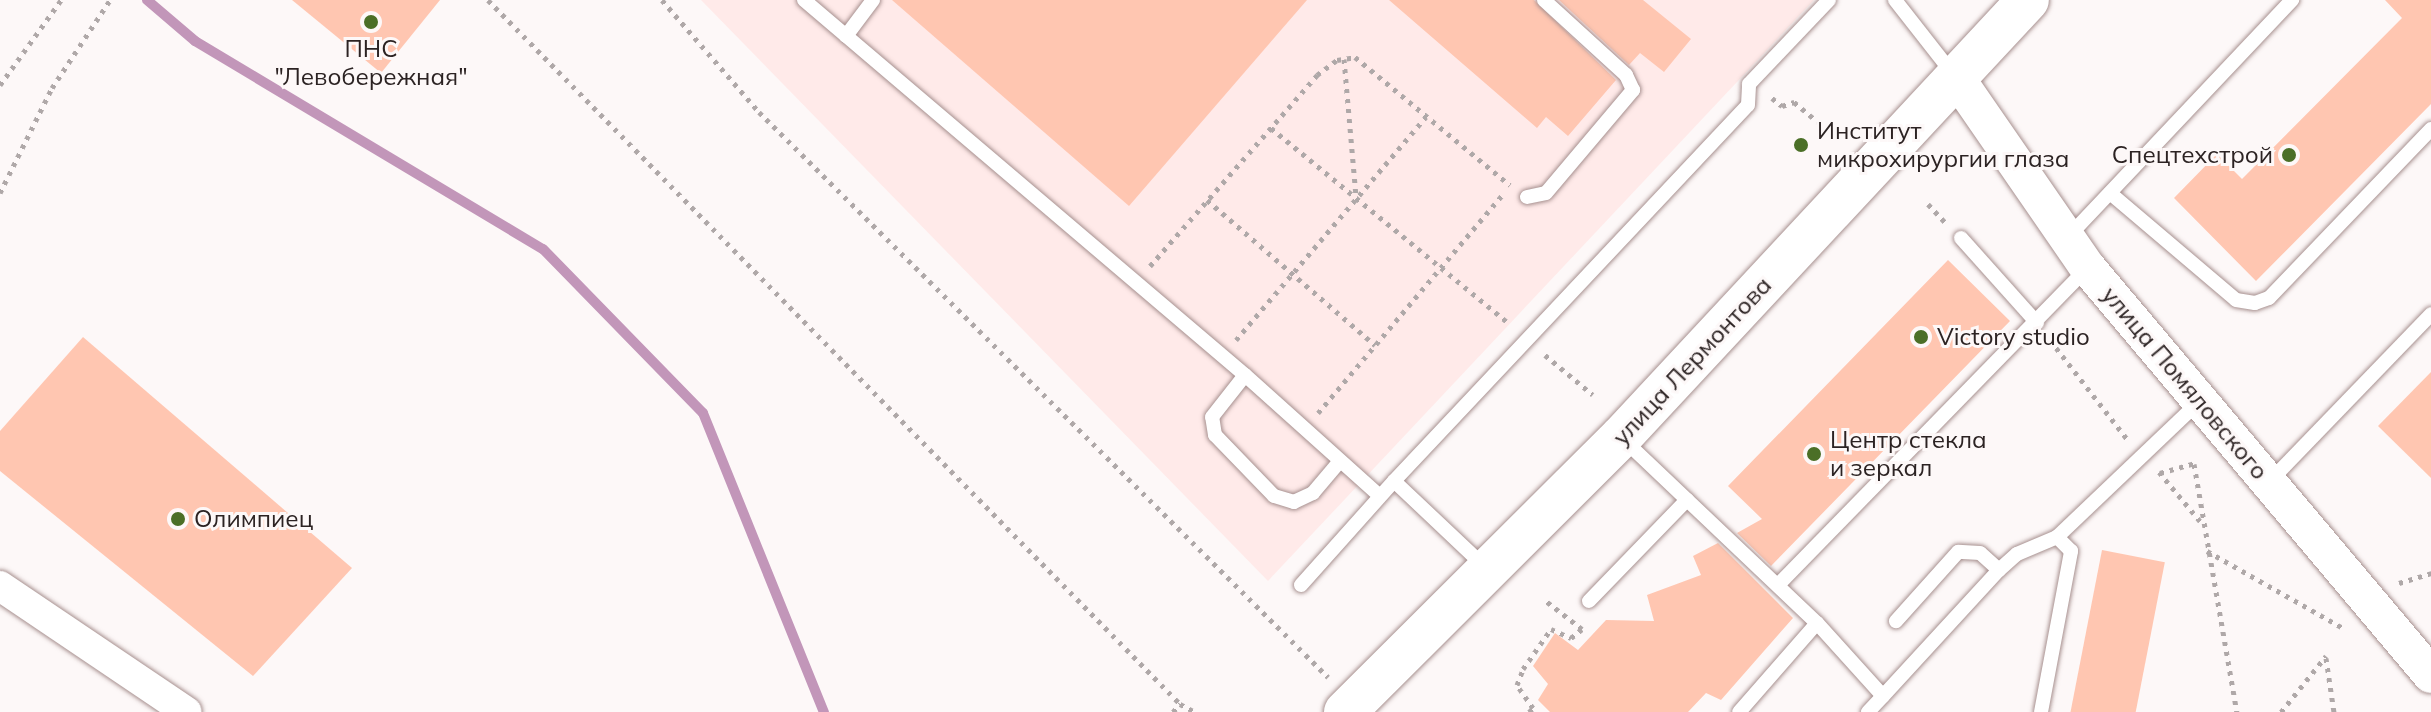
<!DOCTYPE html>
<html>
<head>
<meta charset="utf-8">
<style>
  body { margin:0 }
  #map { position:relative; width:2431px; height:712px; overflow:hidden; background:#fdf8f8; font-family:Mulish,sans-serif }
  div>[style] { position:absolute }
  .built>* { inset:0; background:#ffeae9 }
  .stream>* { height:10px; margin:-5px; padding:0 5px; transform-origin:5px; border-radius:5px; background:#c296b9 }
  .building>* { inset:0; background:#ffc6b1; transform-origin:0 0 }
  .path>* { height:5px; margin-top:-2.5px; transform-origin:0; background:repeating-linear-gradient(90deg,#afa8a8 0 4px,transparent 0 10px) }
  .roads { filter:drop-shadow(0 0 2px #a7908f) drop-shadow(0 0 2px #a7908f) }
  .service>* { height:14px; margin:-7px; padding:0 7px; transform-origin:7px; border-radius:7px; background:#fff }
  .minor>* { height:30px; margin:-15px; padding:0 15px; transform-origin:15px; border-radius:15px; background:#fff }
  .tertiary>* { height:36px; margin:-18px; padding:0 18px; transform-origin:18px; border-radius:18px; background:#fff }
  .secondary>* { height:42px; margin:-21px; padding:0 21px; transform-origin:21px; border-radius:21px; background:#fff }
  .dots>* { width:22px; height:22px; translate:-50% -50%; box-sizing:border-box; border:4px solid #fdf8f8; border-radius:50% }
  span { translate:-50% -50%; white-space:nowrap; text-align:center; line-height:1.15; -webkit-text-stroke:6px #fdf8f8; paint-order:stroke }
  .poi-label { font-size:24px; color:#2c2323 }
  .left { translate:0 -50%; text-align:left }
  .right { translate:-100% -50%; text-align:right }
  .street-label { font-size:24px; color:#2c2323 }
</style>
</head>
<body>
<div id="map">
  <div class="built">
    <i style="clip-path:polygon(701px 0,1814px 0,1268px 581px)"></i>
  </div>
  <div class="stream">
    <i style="left:147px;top:0;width:63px;rotate:40.5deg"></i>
    <i style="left:195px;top:41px;width:405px;rotate:30.9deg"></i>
    <i style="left:543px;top:249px;width:229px;rotate:45.7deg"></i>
    <i style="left:703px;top:413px;width:323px;rotate:68deg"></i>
  </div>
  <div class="building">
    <i style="clip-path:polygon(292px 0,440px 0,381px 73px)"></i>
    <i style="clip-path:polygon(892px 0,1307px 0,1129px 206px)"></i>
    <i style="clip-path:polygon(1389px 0,1534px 0,1616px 80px,1568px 136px,1546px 117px,1537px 128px)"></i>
    <i style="clip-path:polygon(1559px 0,1643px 0,1691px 39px,1664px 72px,1640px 53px,1629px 65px)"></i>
    <i style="clip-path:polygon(2385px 0,2431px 0,2431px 104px,2256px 281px,2174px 198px,2217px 154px,2242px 179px,2402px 18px)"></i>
    <i style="clip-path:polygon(1948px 260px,2010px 321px,1771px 566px,1737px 533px,1762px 519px,1728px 486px)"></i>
    <i style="clip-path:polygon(83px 337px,352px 568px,253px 676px,0 471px,0 431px)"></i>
    <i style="clip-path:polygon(2431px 372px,2431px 478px,2378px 426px)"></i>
    <i style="clip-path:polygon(1718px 543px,1793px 618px,1721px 700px,1706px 693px,1688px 712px,1550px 712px,1538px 700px,1548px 684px,1533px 666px,1555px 633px,1578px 650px,1606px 620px,1654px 621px,1647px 595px,1701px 575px,1693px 556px)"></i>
    <i style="left:2102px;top:550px;width:64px;height:165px;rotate:11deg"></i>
  </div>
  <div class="path">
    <i style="left:488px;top:0;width:987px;rotate:45.49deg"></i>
    <i style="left:662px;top:0;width:148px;rotate:49.1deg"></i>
    <i style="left:759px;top:112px;width:802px;rotate:44.8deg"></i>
    <i style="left:1344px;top:59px;width:139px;rotate:85deg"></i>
    <i style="left:0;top:85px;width:105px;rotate:-54.3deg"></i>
    <i style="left:1772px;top:98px;width:13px;rotate:39deg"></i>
    <i style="left:1782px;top:106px;width:13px;rotate:-18deg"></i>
    <i style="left:1794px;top:102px;width:38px;rotate:40deg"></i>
    <i style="left:1271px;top:128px;width:309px;rotate:39.4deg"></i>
    <i style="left:0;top:193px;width:117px;rotate:-63.7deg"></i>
    <i style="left:52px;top:88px;width:105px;rotate:-56.6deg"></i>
    <i style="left:1207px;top:200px;width:222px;rotate:40.8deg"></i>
    <i style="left:1928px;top:204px;width:26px;rotate:47deg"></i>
    <i style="left:1150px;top:266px;width:254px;rotate:-48.8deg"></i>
    <i style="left:1317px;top:75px;width:25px;rotate:-37deg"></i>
    <i style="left:1337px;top:60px;width:18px;rotate:-9deg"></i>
    <i style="left:1355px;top:57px;width:201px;rotate:39.6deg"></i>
    <i style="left:1236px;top:340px;width:293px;rotate:-49.6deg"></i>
    <i style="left:2050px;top:340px;width:125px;rotate:52.1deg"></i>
    <i style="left:1545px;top:355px;width:62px;rotate:39.8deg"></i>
    <i style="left:1318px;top:413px;width:287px;rotate:-49.8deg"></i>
    <i style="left:2194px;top:464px;width:252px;rotate:80.2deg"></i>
    <i style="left:2159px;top:472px;width:64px;rotate:50.1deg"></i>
    <i style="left:2160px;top:473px;width:36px;rotate:-16deg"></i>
    <i style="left:2207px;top:551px;width:156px;rotate:29.5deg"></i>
    <i style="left:2399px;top:583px;width:34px;rotate:-17deg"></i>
    <i style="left:2326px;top:658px;width:55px;rotate:81.6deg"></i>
    <i style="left:1173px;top:712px;width:11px;rotate:-49deg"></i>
    <i style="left:1180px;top:704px;width:17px;rotate:28deg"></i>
    <i style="left:1529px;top:712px;width:6px;rotate:-45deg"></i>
    <i style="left:1533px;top:708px;width:28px;rotate:-125deg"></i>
    <i style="left:1517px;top:685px;width:17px;rotate:-69deg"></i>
    <i style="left:1523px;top:669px;width:49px;rotate:-55deg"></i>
    <i style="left:1551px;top:629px;width:22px;rotate:24deg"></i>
    <i style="left:1571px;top:638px;width:14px;rotate:-39deg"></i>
    <i style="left:1582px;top:629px;width:46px;rotate:-142.1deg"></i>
    <i style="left:2281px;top:712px;width:72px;rotate:-51.2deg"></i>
  </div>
  <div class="roads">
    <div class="service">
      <i style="left:804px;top:0;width:579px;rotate:40.38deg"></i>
      <i style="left:1895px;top:0;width:94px;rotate:51.9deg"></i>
      <i style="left:846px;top:36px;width:45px;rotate:-53.1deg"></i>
      <i style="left:2110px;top:193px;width:165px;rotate:40.3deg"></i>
      <i style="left:2236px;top:300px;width:19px;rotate:9deg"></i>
      <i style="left:2255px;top:303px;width:15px;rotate:-20deg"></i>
      <i style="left:2269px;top:298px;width:234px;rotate:-46.2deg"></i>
      <i style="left:1527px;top:197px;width:19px;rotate:-12deg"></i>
      <i style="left:1546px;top:193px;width:135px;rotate:-49.8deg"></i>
      <i style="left:1633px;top:90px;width:17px;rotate:-115deg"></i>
      <i style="left:1626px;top:75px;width:111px;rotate:-137.6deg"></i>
      <i style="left:1961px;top:238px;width:114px;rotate:48.2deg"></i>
      <i style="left:2067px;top:238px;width:328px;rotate:-46.6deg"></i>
      <i style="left:1624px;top:440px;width:266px;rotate:43.5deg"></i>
      <i style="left:1817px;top:623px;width:118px;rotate:131.2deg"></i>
      <i style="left:1340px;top:461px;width:42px;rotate:130.2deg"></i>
      <i style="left:1313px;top:493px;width:21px;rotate:155deg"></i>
      <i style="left:1294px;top:502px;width:21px;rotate:-163deg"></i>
      <i style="left:1274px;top:496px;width:85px;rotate:-134deg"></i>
      <i style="left:1215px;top:435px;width:18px;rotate:-99deg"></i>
      <i style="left:1212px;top:417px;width:53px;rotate:-51.8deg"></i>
      <i style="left:1245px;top:375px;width:181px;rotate:41.9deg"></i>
      <i style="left:1394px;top:481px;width:516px;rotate:-46.73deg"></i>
      <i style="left:1748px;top:105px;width:21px;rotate:-87deg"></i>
      <i style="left:1749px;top:84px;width:116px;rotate:-46.4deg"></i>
      <i style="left:2270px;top:481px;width:232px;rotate:-46deg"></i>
      <i style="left:1999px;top:570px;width:24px;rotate:-42deg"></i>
      <i style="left:2017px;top:554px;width:43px;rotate:-23deg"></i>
      <i style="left:2057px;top:537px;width:196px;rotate:-43.6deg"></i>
      <i style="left:1301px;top:585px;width:140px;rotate:-48.2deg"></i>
      <i style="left:1394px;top:481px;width:124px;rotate:43.4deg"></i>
      <i style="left:1778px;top:585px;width:443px;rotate:-45.7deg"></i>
      <i style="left:1589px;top:601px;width:141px;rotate:-45.9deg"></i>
      <i style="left:1817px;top:623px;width:98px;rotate:47.9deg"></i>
      <i style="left:1883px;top:696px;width:22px;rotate:133deg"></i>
      <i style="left:1883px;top:696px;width:171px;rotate:-47.4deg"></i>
      <i style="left:1999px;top:570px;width:25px;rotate:-138deg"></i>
      <i style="left:1980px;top:553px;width:22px;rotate:-177deg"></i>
      <i style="left:1958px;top:552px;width:93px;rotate:131.9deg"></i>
      <i style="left:2041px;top:712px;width:164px;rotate:-79.4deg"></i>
      <i style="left:2071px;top:551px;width:20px;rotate:-135deg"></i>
    </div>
    <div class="minor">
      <i style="left:0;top:586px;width:225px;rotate:34deg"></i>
    </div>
    <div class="tertiary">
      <i style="left:1956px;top:77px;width:232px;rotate:55.4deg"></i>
      <i style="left:2088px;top:268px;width:532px;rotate:49.88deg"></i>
    </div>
    <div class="secondary">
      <i style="left:1345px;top:712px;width:390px;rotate:-44.9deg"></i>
      <i style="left:1621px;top:437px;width:597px;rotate:-47.04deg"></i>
    </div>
  </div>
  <div class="dots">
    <i style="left:371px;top:22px;background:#4b6f27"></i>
    <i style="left:1801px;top:145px;background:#4b6f27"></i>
    <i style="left:2289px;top:155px;background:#4b6f27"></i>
    <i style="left:1921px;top:337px;background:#4b6f27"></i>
    <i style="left:1814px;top:454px;background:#4b6f27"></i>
    <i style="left:178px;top:519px;background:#4b6f27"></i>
  </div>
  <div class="poi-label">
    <span style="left:371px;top:63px">ПНС<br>"Левобережная"</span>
    <span class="left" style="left:1817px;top:145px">Институт<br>микрохирургии глаза</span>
    <span class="right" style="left:2273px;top:155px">Спецтехстрой</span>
    <span class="left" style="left:1937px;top:337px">Victory studio</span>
    <span class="left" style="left:1830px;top:454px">Центр стекла<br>и зеркал</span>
    <span class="left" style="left:194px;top:519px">Олимпиец</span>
  </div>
  <div class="street-label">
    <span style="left:1692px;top:361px;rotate:-47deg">улица Лермонтова</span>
    <span style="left:2185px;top:383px;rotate:50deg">улица Помяловского</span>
  </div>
</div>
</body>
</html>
